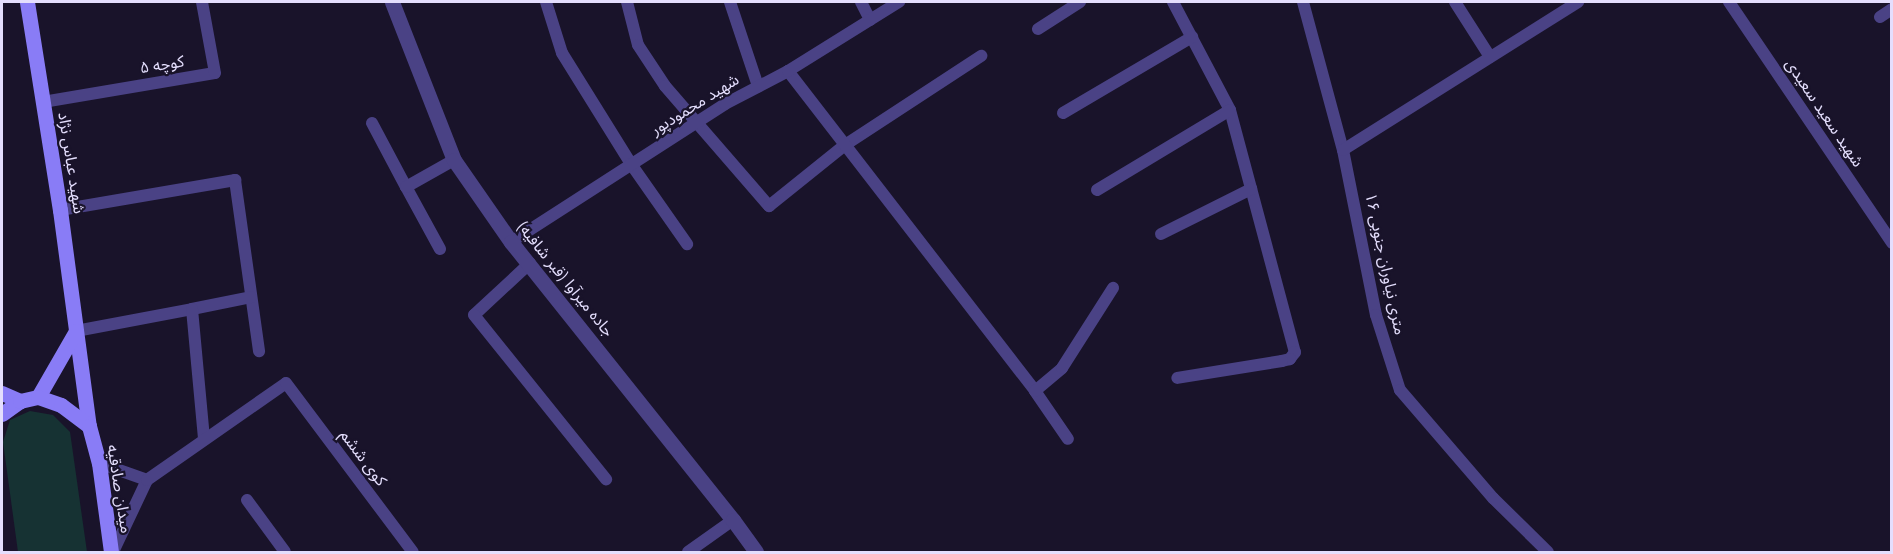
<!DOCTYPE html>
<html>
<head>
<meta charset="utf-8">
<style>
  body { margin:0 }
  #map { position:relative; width:1893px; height:554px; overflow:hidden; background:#19132a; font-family:Montserrat,"Noto Sans Arabic",sans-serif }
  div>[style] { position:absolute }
  .green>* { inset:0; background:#163233 }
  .minor>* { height:12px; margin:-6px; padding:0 6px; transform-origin:6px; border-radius:6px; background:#4a4285 }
  .tertiary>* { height:15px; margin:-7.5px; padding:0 7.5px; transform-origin:7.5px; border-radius:7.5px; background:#4a4285 }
  .secondary>* { height:15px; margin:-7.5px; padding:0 7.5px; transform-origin:7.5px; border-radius:7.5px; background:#897cf6 }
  span { translate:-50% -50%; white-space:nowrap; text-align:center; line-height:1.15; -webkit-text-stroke:4.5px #19132a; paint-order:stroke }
  .street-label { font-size:16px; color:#e4defd }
  .frame { position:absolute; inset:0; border:3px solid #e4defd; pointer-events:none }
</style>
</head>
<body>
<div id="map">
  <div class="green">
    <i style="clip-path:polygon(30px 411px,53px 415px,70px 432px,87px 552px,18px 552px,3px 442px,10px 420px)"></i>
  </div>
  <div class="minor">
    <i style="left:546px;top:2px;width:53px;rotate:72.6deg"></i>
    <i style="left:562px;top:53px;width:131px;rotate:58.1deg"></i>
    <i style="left:631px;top:164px;width:98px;rotate:55deg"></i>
    <i style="left:627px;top:2px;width:44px;rotate:75.7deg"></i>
    <i style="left:638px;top:45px;width:49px;rotate:56.6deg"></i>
    <i style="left:665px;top:86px;width:159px;rotate:49.1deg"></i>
    <i style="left:769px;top:206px;width:97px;rotate:-38.8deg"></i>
    <i style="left:845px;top:145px;width:163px;rotate:-33.2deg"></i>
    <i style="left:730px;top:2px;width:89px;rotate:71.6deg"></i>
    <i style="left:861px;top:2px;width:20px;rotate:63deg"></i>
    <i style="left:1173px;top:2px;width:122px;rotate:62.2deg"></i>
    <i style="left:1230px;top:110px;width:251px;rotate:75deg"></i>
    <i style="left:1295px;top:352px;width:9px;rotate:126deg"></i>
    <i style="left:1290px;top:359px;width:8px;rotate:166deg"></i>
    <i style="left:1282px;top:361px;width:106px;rotate:170.8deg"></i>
    <i style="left:1303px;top:2px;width:153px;rotate:74.9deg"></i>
    <i style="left:1343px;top:150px;width:168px;rotate:78.7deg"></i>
    <i style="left:1376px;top:315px;width:79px;rotate:72.3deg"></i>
    <i style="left:1400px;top:390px;width:143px;rotate:49.3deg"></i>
    <i style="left:1493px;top:498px;width:77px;rotate:44.5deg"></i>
    <i style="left:1455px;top:2px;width:65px;rotate:57.5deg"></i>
    <i style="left:1729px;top:2px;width:291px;rotate:55.9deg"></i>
    <i style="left:1880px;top:17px;width:14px;rotate:-34deg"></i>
    <i style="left:1038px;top:29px;width:50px;rotate:-32.7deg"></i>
    <i style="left:788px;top:71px;width:404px;rotate:52.3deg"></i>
    <i style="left:1035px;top:391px;width:58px;rotate:55.5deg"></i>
    <i style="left:43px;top:102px;width:174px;rotate:-9.6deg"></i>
    <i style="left:215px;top:73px;width:72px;rotate:-100.4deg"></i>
    <i style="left:1063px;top:113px;width:150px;rotate:-30.5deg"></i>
    <i style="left:372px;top:123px;width:72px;rotate:62deg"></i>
    <i style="left:1343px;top:150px;width:278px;rotate:-32.2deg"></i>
    <i style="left:1097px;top:190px;width:155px;rotate:-31deg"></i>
    <i style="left:60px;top:210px;width:178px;rotate:-9.7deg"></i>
    <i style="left:235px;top:180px;width:173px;rotate:82deg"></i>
    <i style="left:1161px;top:234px;width:101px;rotate:-26.6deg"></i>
    <i style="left:511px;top:242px;width:255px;rotate:-32.8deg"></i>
    <i style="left:725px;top:104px;width:71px;rotate:-27.6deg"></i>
    <i style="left:788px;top:71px;width:131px;rotate:-31.9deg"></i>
    <i style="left:440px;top:249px;width:71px;rotate:-118.7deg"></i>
    <i style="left:406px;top:187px;width:55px;rotate:-29.4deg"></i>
    <i style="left:530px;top:263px;width:76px;rotate:137.1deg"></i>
    <i style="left:474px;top:315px;width:211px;rotate:51.2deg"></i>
    <i style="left:192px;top:309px;width:60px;rotate:-11.5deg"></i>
    <i style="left:76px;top:331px;width:118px;rotate:-10.7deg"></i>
    <i style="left:192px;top:309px;width:130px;rotate:84.7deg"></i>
    <i style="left:1035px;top:391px;width:35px;rotate:-40deg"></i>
    <i style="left:1062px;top:368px;width:95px;rotate:-57.5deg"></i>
    <i style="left:99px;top:463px;width:51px;rotate:19.5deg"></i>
    <i style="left:247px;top:500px;width:64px;rotate:53.8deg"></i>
    <i style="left:113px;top:552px;width:80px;rotate:-64.7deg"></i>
    <i style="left:147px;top:480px;width:169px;rotate:-34.9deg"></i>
    <i style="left:286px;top:383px;width:211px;rotate:53.1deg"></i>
    <i style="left:688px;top:552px;width:55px;rotate:-35.4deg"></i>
  </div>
  <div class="tertiary">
    <i style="left:392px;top:2px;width:170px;rotate:68.6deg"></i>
    <i style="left:454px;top:160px;width:100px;rotate:55.2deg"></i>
    <i style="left:511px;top:242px;width:356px;rotate:51.4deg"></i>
    <i style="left:733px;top:520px;width:39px;rotate:54deg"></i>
  </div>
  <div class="secondary">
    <i style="left:27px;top:2px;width:211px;rotate:81deg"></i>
    <i style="left:60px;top:210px;width:218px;rotate:82.4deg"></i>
    <i style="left:2px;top:393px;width:20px;rotate:24deg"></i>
    <i style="left:38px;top:397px;width:76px;rotate:-60.1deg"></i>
    <i style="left:2px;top:414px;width:22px;rotate:-36deg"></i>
    <i style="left:20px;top:401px;width:18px;rotate:-13deg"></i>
    <i style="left:38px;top:397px;width:24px;rotate:19deg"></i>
    <i style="left:61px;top:405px;width:35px;rotate:37deg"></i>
    <i style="left:89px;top:426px;width:38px;rotate:75deg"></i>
    <i style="left:99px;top:463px;width:90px;rotate:82.3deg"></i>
  </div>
  <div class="street-label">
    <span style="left:162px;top:65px;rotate:-9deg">کوچه ۵</span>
    <span style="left:695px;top:105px;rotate:-32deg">شهید محمودپور</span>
    <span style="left:1824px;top:113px;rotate:56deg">شهید سعید سعیدی</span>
    <span style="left:71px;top:163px;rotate:81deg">شهید عباس نژاد</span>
    <span style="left:1385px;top:264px;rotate:78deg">۱۶ متری نیاوران جنوبی</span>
    <span style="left:565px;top:279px;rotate:51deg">جاده میرآوا (قبر شافیه)</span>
    <span style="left:363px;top:458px;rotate:53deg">کوی ششم</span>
    <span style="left:119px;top:489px;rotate:81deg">میدان صادقیه</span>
  </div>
  <div class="frame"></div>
</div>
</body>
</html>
